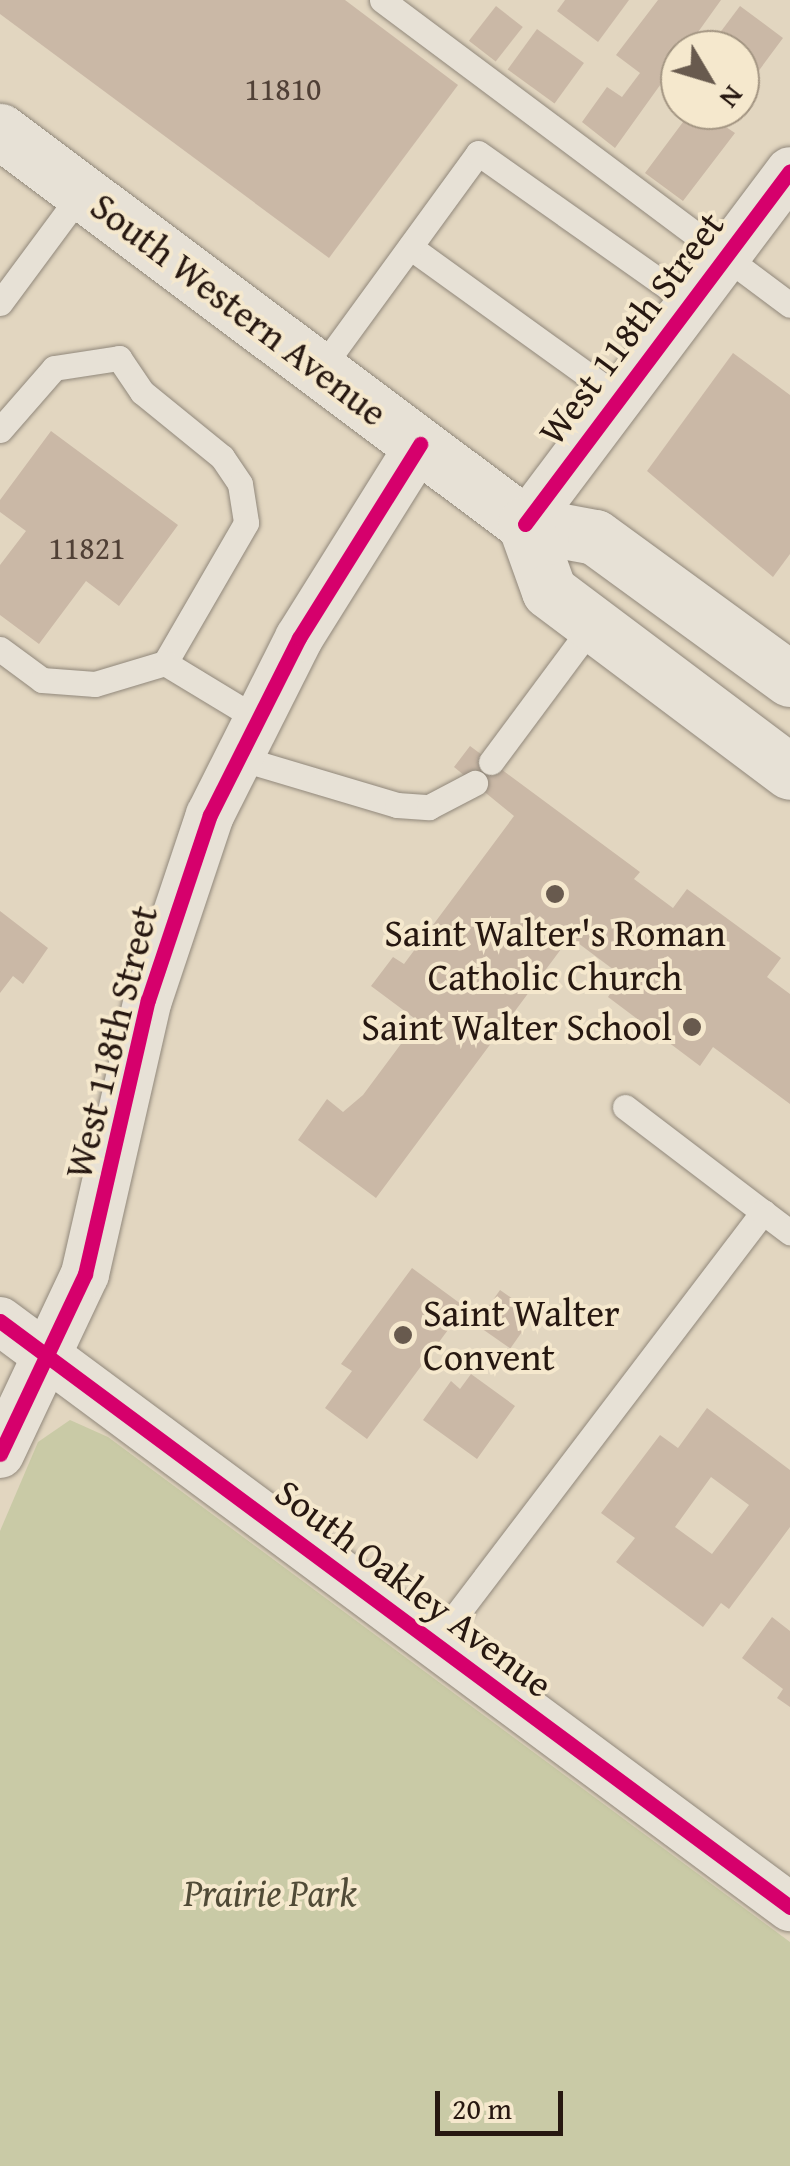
<!DOCTYPE html>
<html>
<head>
<meta charset="utf-8">
<style>
  body { margin:0 }
  #map { position:relative; width:790px; height:2166px; overflow:hidden; background:#e2d6c0; font-family:"Gentium Book Plus",serif }
  div>[style] { position:absolute }
  .green>* { inset:0; background:#c9caa6 }
  .building>* { inset:0; background:#cab8a6; transform-origin:0 0 }
  .roads { filter:drop-shadow(0 0 2px #91887b) drop-shadow(0 0 2px #91887b) }
  .service>* { height:25px; margin:-12.5px; padding:0 12.5px; transform-origin:12.5px; border-radius:12.5px; background:#e7e1d6 }
  .minor>* { height:48px; margin:-24px; padding:0 24px; transform-origin:24px; border-radius:24px; background:#e7e1d6 }
  .secondary>* { height:55px; margin:-27.5px; padding:0 27.5px; transform-origin:27.5px; border-radius:27.5px; background:#e7e1d6 }
  .cycleway>* { height:15px; margin:-7.5px; padding:0 7.5px; transform-origin:7.5px; border-radius:7.5px; background:#d6006c }
  .dots>* { width:28px; height:28px; translate:-50% -50%; box-sizing:border-box; border:5px solid #f5e8cd; border-radius:50% }
  span { translate:-50% -50%; white-space:nowrap; text-align:center; line-height:1.15; -webkit-text-stroke:8px #f5e8cd; paint-order:stroke }
  .number-label { font-size:32px; color:#504036 }
  .number-label span { -webkit-text-stroke-width:0 }
  .street-label { font-size:38px; color:#271811 }
  .poi-label { font-size:38px; color:#271811 }
  .right { translate:-100% -50%; text-align:right }
  .left { translate:0 -50%; text-align:left }
  .park-label { font-size:38px; color:#514b37; font-style:italic }
  .north { position:absolute; left:660px; top:30px; width:100px; height:100px; box-sizing:border-box; background:#f5e8cd; border:2px solid #a39582; border-radius:50%; rotate:128deg; font-size:28px; font-weight:700; line-height:40px; text-align:center; color:#271811 }
  .north::after { content:''; display:block; margin:auto; width:35px; height:45px; background:#685a4e; clip-path:polygon(50% 0,100% 100%,50% 72%,0 100%) }
  .scale { position:absolute; left:435px; top:2091px; width:128px; height:45px; box-sizing:border-box; border:5px solid #271811; border-top:0; padding-left:12px; font-size:30px; line-height:35px; white-space:nowrap; color:#271811; -webkit-text-stroke:8px #f5e8cd; paint-order:stroke }
</style>
</head>
<body>
<div id="map">
  <div class="green">
    <i style="clip-path:polygon(70px 1420px,108px 1437px,790px 1942px,790px 2166px,0 2166px,0 1531px,38px 1442px)"></i>
  </div>
  <div class="building">
    <i style="clip-path:polygon(0 0,345px 0,458px 85px,329px 258px,0 14px)"></i>
    <i style="clip-path:polygon(565px 0,629px 0,598px 42px,557px 11px)"></i>
    <i style="clip-path:polygon(658px 0,721px 0,615px 148px,582px 122px,607px 87px,622px 97px,640px 73px,616px 55px)"></i>
    <i style="left:496px;top:6px;width:34px;height:44px;rotate:38deg"></i>
    <i style="clip-path:polygon(740px 6px,783px 38px,740px 96px,740px 50px,707px 50px)"></i>
    <i style="left:537px;top:29px;width:58px;height:50px;rotate:36deg"></i>
    <i style="clip-path:polygon(692px 110px,729px 110px,720px 123px,735px 133px,683px 201px,645px 173px)"></i>
    <i style="clip-path:polygon(733px 353px,790px 395px,790px 554px,773px 577px,647px 471px)"></i>
    <i style="clip-path:polygon(51px 431px,178px 525px,119px 606px,86px 581px,39px 644px,0 615px,0 565px,26px 531px,0 512px,0 500px)"></i>
    <i style="clip-path:polygon(470px 746px,640px 872px,634px 879px,673px 908px,687px 889px,781px 958px,767px 977px,790px 994px,790px 1104px,713px 1047px,700px 1066px,608px 997px,622px 976px,570px 937px,376px 1198px,298px 1140px,327px 1099px,343px 1112px,363px 1095px,418px 1021px,371px 986px,393px 957px,404px 964px,514px 816px,454px 767px)"></i>
    <i style="clip-path:polygon(0 911px,48px 948px,23px 984px,13px 976px,0 993px)"></i>
    <i style="clip-path:polygon(412px 1268px,465px 1307px,367px 1439px,325px 1408px,352px 1371px,341px 1364px)"></i>
    <i style="left:500px;top:1290px;width:42px;height:42px;rotate:35deg"></i>
    <i style="clip-path:polygon(471px 1374px,515px 1406px,477px 1459px,423px 1420px,451px 1381px,460px 1389px)"></i>
    <i style="clip-path:polygon(evenodd,707px 1408px,790px 1470px,790px 1527px,729px 1609px,721px 1603px,703px 1627px,616px 1562px,635px 1538px,601px 1513px,660px 1435px,678px 1448px,707px 1408px,711px 1477px,749px 1505px,712px 1554px,675px 1527px,711px 1477px)"></i>
    <i style="clip-path:polygon(772px 1617px,790px 1631px,790px 1707px,777px 1698px,783px 1689px,742px 1658px)"></i>
  </div>
  <div class="roads">
    <div class="service">
      <i style="left:382px;top:0;width:509px;rotate:36.78deg"></i>
      <i style="left:410px;top:247px;width:258px;rotate:35.8deg"></i>
      <i style="left:0;top:303px;width:138px;rotate:-53.5deg"></i>
      <i style="left:320px;top:370px;width:268px;rotate:-53.9deg"></i>
      <i style="left:478px;top:153px;width:261px;rotate:35.2deg"></i>
      <i style="left:0;top:430px;width:82px;rotate:-48.9deg"></i>
      <i style="left:54px;top:368px;width:66px;rotate:-8.7deg"></i>
      <i style="left:119px;top:358px;width:41px;rotate:55.9deg"></i>
      <i style="left:142px;top:392px;width:103px;rotate:39.1deg"></i>
      <i style="left:222px;top:457px;width:32px;rotate:56deg"></i>
      <i style="left:240px;top:484px;width:39px;rotate:81deg"></i>
      <i style="left:246px;top:523px;width:162px;rotate:120.1deg"></i>
      <i style="left:0;top:649px;width:52px;rotate:36.4deg"></i>
      <i style="left:42px;top:680px;width:53px;rotate:4.3deg"></i>
      <i style="left:95px;top:684px;width:73px;rotate:-16.7deg"></i>
      <i style="left:165px;top:663px;width:104px;rotate:31.2deg"></i>
      <i style="left:236px;top:757px;width:168px;rotate:16.6deg"></i>
      <i style="left:397px;top:805px;width:32px;rotate:4deg"></i>
      <i style="left:429px;top:807px;width:52px;rotate:-27.6deg"></i>
      <i style="left:491px;top:762px;width:169px;rotate:-53.4deg"></i>
      <i style="left:625px;top:1107px;width:173px;rotate:37.3deg"></i>
      <i style="left:435px;top:1643px;width:542px;rotate:-52.73deg"></i>
      <i style="left:763px;top:1212px;width:34px;rotate:37deg"></i>
    </div>
    <div class="minor">
      <i style="left:525px;top:524px;width:441px;rotate:-53.1deg"></i>
      <i style="left:0;top:1321px;width:984px;rotate:36.57deg"></i>
      <i style="left:0;top:1454px;width:199px;rotate:-64.7deg"></i>
      <i style="left:85px;top:1274px;width:281px;rotate:-77.1deg"></i>
      <i style="left:148px;top:1000px;width:195px;rotate:-71.5deg"></i>
      <i style="left:210px;top:815px;width:198px;rotate:-63.3deg"></i>
      <i style="left:299px;top:638px;width:229px;rotate:-58deg"></i>
    </div>
    <div class="secondary">
      <i style="left:0;top:131px;width:656px;rotate:36.82deg"></i>
      <i style="left:525px;top:524px;width:71px;rotate:10.5deg"></i>
      <i style="left:595px;top:537px;width:241px;rotate:36.1deg"></i>
      <i style="left:525px;top:524px;width:71px;rotate:70.3deg"></i>
      <i style="left:549px;top:591px;width:301px;rotate:36.9deg"></i>
    </div>
  </div>
  <div class="cycleway">
    <i style="left:525px;top:524px;width:441px;rotate:-53.1deg"></i>
    <i style="left:0;top:1321px;width:984px;rotate:36.57deg"></i>
    <i style="left:0;top:1454px;width:199px;rotate:-64.7deg"></i>
    <i style="left:85px;top:1274px;width:281px;rotate:-77.1deg"></i>
    <i style="left:148px;top:1000px;width:195px;rotate:-71.5deg"></i>
    <i style="left:210px;top:815px;width:198px;rotate:-63.3deg"></i>
    <i style="left:299px;top:638px;width:229px;rotate:-58deg"></i>
  </div>
  <div class="dots">
    <i style="left:555px;top:894px;background:#685a4e"></i>
    <i style="left:692px;top:1027px;background:#685a4e"></i>
    <i style="left:403px;top:1335px;background:#685a4e"></i>
  </div>
  <div class="number-label">
    <span style="left:283px;top:89px">11810</span>
    <span style="left:87px;top:548px">11821</span>
  </div>
  <div class="street-label">
    <span style="left:239px;top:309px;rotate:37deg">South Western Avenue</span>
    <span style="left:631px;top:328px;rotate:-53deg">West 118th Street</span>
    <span style="left:111px;top:1042px;rotate:-76deg">West 118th Street</span>
    <span style="left:414px;top:1588px;rotate:37deg">South Oakley Avenue</span>
  </div>
  <div class="poi-label">
    <span style="left:555px;top:955px">Saint Walter's Roman<br>Catholic Church</span>
    <span class="right" style="left:672px;top:1027px">Saint Walter School</span>
    <span class="left" style="left:423px;top:1335px">Saint Walter<br>Convent</span>
  </div>
  <div class="park-label">
    <span style="left:270px;top:1893px">Prairie Park</span>
  </div>
  <div class="north">N</div>
  <div class="scale">20 m</div>
</div>
</body>
</html>
